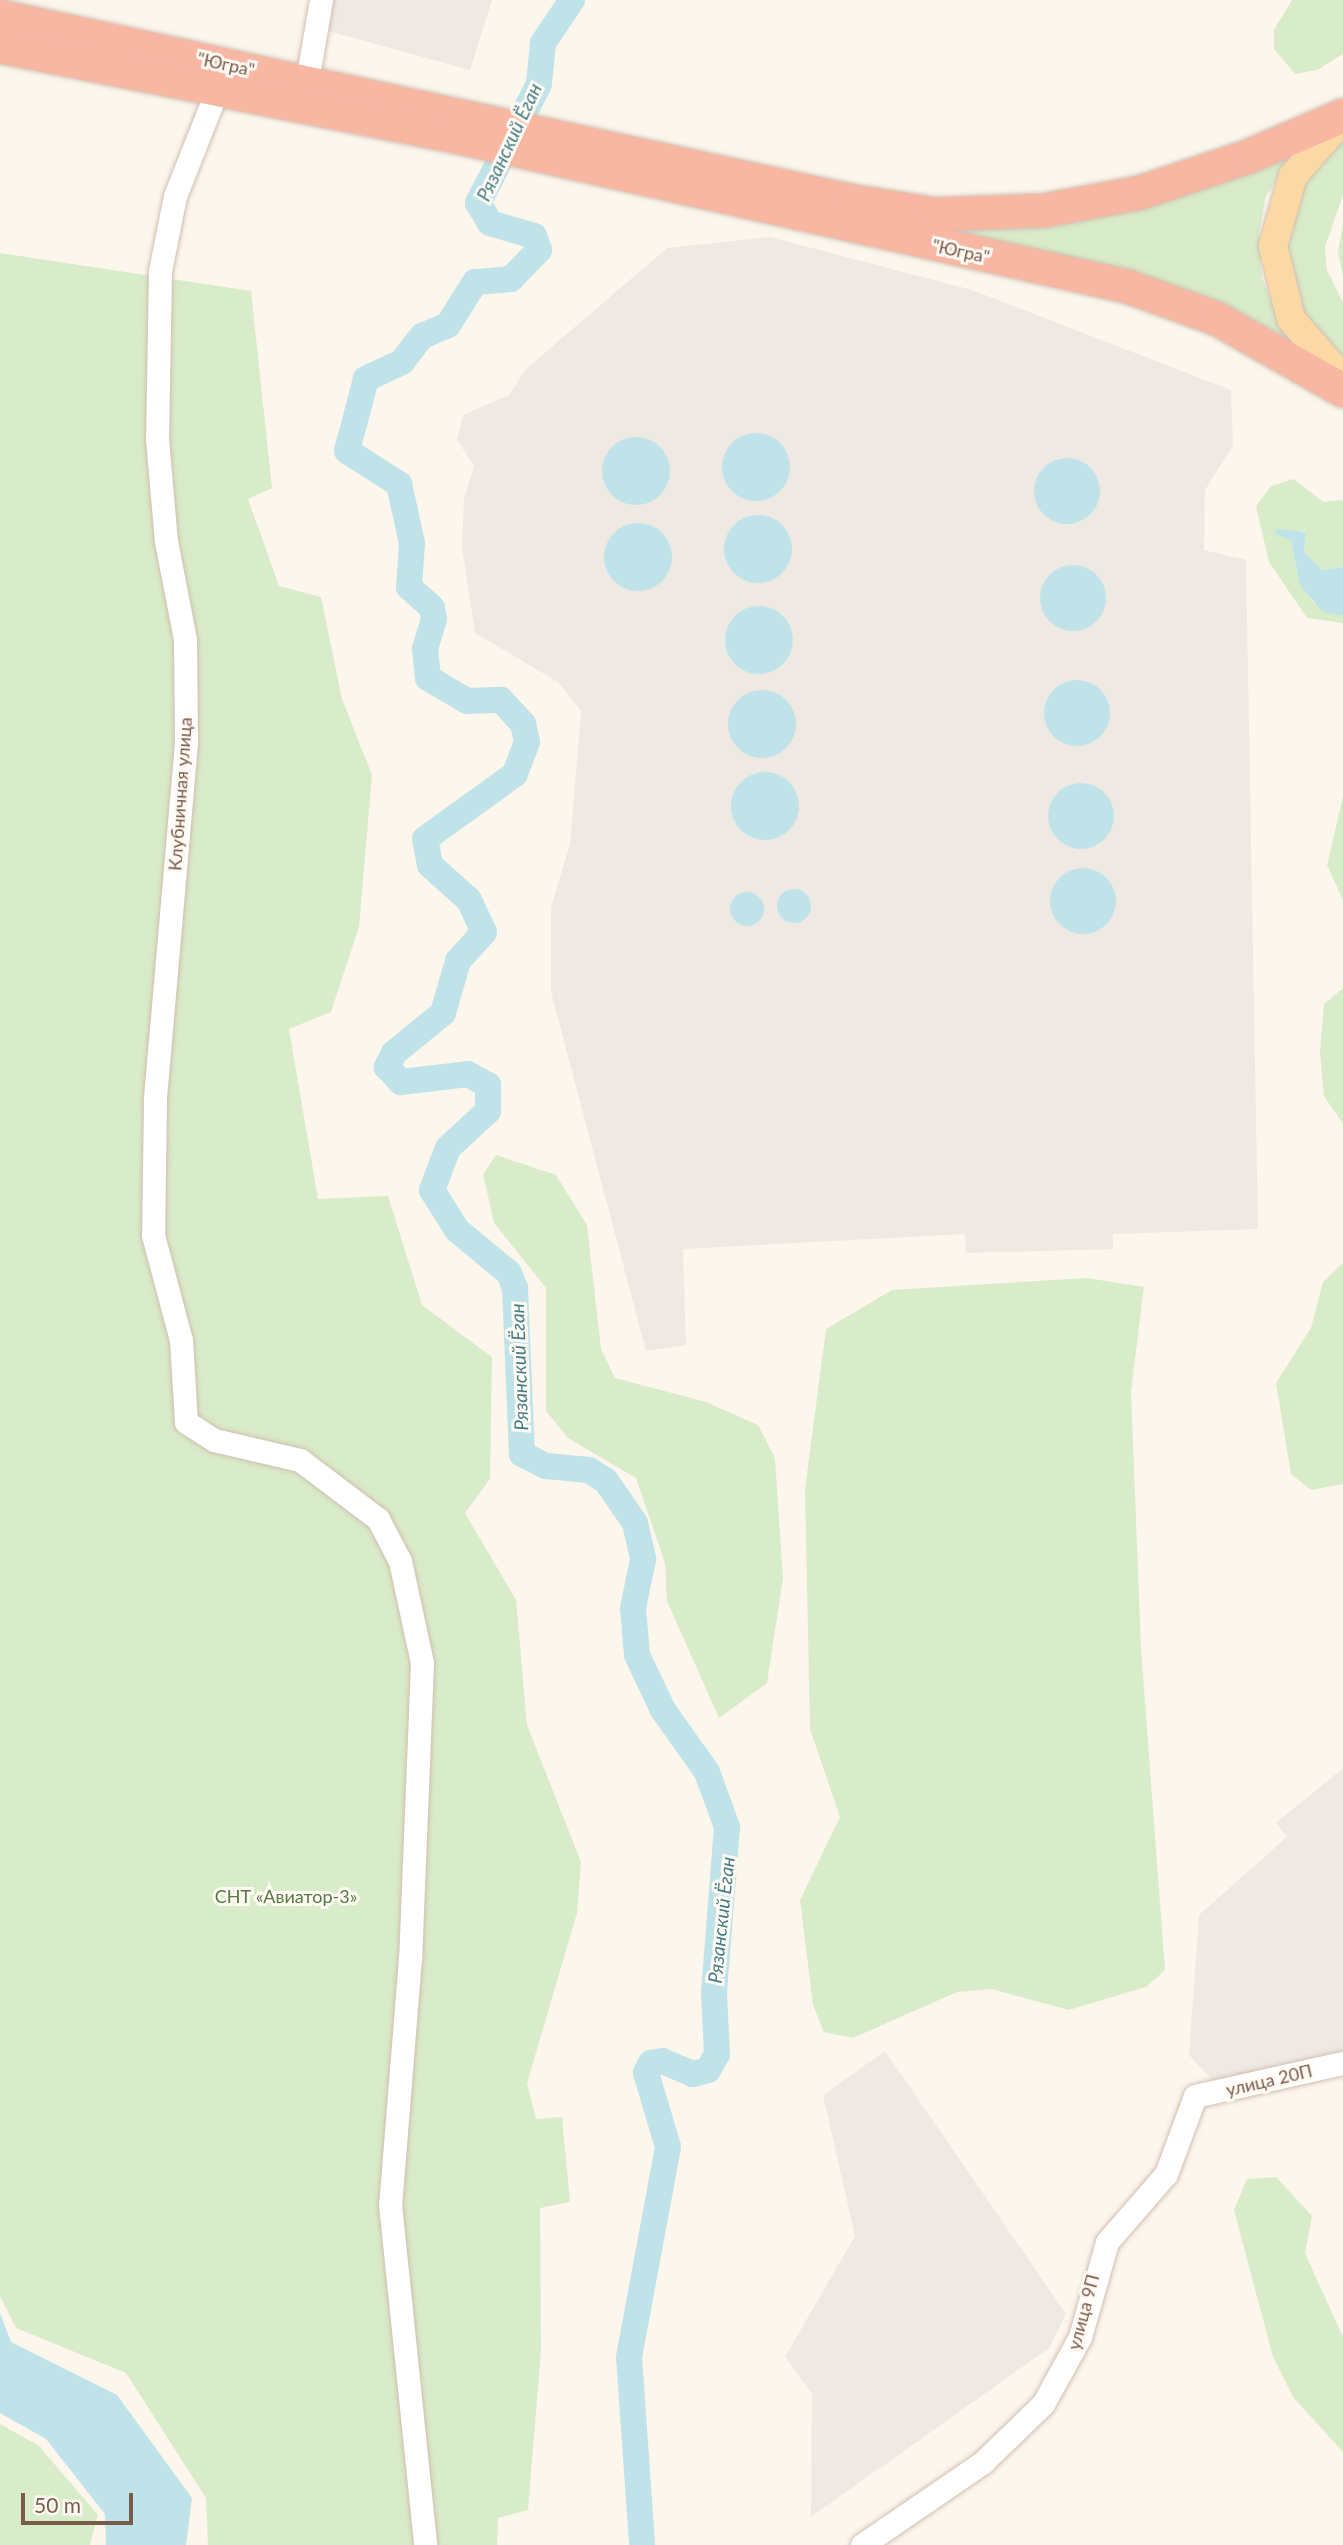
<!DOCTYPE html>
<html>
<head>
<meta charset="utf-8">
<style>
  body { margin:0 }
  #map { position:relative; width:1343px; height:2545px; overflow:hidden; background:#fdf6ec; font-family:Lato,sans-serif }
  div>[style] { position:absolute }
  .industrial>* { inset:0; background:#efe9e4 }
  .green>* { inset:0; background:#d8ecc9 }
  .water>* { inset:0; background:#bfe3e8 }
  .round { border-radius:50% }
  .river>* { height:26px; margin:-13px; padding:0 13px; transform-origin:13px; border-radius:13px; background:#bfe3e8 }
  .roads { filter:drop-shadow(0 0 2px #d1beb0) drop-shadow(0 0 2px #d1beb0) }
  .minor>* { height:23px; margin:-11.5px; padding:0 11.5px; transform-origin:11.5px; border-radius:11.5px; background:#fff }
  .major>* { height:28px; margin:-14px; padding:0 14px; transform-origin:14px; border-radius:14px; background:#fbd9a5 }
  .highway>* { height:33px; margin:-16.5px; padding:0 16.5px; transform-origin:16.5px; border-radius:16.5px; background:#f7b7a3 }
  span { translate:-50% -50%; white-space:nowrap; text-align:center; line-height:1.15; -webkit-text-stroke:6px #fffaf3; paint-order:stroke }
  .street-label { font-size:18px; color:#7a5c4d }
  .park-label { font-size:18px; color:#537a41 }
  .water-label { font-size:19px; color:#437c86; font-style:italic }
  .scale { position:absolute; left:21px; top:2493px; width:112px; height:32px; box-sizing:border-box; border:4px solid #7a5c4d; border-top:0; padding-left:9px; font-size:21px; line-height:24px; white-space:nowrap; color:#7a5c4d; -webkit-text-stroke:5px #fffaf3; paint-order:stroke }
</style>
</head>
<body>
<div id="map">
  <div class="industrial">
    <i style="clip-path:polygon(332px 0,492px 0,470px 70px,328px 31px)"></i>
    <i style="clip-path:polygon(770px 237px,972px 290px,1231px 390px,1233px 445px,1205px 490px,1204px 550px,1246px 560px,1258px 1229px,1113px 1234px,1113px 1249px,966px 1253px,965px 1234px,683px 1249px,686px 1345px,646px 1351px,551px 992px,551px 907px,570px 844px,581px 711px,558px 682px,475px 633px,462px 547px,464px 499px,474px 466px,457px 440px,463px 415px,509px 395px,527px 368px,667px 248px)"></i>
    <i style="clip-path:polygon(1343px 1768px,1343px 2050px,1214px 2082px,1189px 2055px,1199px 1915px,1287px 1837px,1276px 1823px)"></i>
    <i style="clip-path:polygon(885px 2051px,1066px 2314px,1049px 2348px,811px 2517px,812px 2394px,785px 2357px,855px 2236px,823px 2095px)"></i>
  </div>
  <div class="green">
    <i style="clip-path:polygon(1292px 0,1343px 0,1343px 54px,1317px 70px,1295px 74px,1274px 49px,1274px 30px)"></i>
    <i style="clip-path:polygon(1343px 139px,1343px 195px,1325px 247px,1327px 270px,1343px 303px,1343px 358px,1304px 314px,1286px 249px,1306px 180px)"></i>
    <i style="clip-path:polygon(568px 146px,941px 225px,1298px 146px,1266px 196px,1259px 235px,1262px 278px,1286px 338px)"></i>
    <i style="clip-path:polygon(1343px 222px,1343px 277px,1338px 252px)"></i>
    <i style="clip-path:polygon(0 253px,251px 291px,272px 488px,248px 499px,279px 586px,321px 597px,342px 699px,372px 775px,359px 927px,331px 1012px,289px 1029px,318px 1199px,388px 1196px,422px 1305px,492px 1357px,490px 1479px,465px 1513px,516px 1600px,527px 1725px,581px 1862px,577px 1913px,527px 2083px,536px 2119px,562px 2117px,570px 2202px,540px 2208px,541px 2350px,528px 2510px,498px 2518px,497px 2545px,208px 2545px,206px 2498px,126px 2373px,16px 2328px,0 2296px)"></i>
    <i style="clip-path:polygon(1294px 479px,1323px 502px,1343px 500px,1343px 567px,1322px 570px,1313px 563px,1304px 552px,1306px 531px,1275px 533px,1291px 541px,1300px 586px,1315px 604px,1343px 616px,1343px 623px,1307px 618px,1269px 562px,1256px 506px,1271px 486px)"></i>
    <i style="clip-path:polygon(1343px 796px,1343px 900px,1327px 865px)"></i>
    <i style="clip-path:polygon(1343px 988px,1343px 1124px,1324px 1096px,1320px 1053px,1324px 1004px)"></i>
    <i style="clip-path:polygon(496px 1155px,556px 1175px,587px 1225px,601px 1349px,615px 1378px,706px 1402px,758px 1425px,775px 1458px,783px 1578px,767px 1683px,719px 1718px,667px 1601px,665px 1563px,636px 1478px,568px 1438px,546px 1411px,546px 1288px,494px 1223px,483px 1174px)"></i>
    <i style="clip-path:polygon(1343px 1263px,1343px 1484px,1311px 1490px,1291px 1474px,1276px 1383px,1311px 1328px,1323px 1282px)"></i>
    <i style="clip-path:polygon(1087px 1278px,1144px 1287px,1131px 1392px,1141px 1648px,1165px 1970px,1146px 1987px,1069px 2010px,991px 1989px,957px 1992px,853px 2038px,824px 2032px,813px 2005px,800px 1900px,840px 1817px,810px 1729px,805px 1489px,826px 1329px,892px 1290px)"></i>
    <i style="clip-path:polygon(1276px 2177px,1312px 2216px,1305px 2253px,1343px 2337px,1343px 2452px,1293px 2397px,1273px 2357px,1234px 2210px,1247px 2179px)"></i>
    <i style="clip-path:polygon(0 2424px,39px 2446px,98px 2515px,90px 2545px,0 2545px)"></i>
  </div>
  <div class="water">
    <i class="round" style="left:722px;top:433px;width:68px;height:68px"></i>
    <i class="round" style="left:602px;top:437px;width:68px;height:68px"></i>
    <i class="round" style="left:1034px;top:458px;width:66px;height:66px"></i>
    <i class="round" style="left:724px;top:515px;width:68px;height:68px"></i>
    <i class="round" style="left:604px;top:523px;width:68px;height:68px"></i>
    <i style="clip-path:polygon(1277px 529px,1306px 532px,1304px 552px,1322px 570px,1343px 567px,1343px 616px,1322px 611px,1300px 586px,1291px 541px,1274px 533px)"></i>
    <i class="round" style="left:1040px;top:565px;width:66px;height:66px"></i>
    <i class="round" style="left:725px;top:606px;width:68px;height:68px"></i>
    <i class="round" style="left:1044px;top:680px;width:66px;height:66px"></i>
    <i class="round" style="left:728px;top:690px;width:68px;height:68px"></i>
    <i class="round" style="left:731px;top:772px;width:68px;height:68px"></i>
    <i class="round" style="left:1048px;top:783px;width:66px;height:66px"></i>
    <i class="round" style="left:1050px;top:868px;width:66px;height:66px"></i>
    <i class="round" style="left:777px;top:889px;width:34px;height:34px"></i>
    <i class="round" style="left:730px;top:892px;width:34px;height:34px"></i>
    <i style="clip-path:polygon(0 2313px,11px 2342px,117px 2395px,192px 2498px,186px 2545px,106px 2545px,105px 2514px,46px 2439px,0 2413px)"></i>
  </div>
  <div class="river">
    <i style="left:572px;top:0;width:52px;rotate:124deg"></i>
    <i style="left:543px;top:43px;width:41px;rotate:95.6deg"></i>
    <i style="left:539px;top:84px;width:134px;rotate:117.1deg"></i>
    <i style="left:478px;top:203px;width:23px;rotate:59deg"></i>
    <i style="left:490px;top:223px;width:46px;rotate:16.5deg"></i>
    <i style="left:534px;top:236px;width:15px;rotate:70deg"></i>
    <i style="left:539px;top:250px;width:40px;rotate:134deg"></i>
    <i style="left:511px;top:279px;width:36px;rotate:175deg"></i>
    <i style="left:475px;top:282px;width:51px;rotate:122.1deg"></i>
    <i style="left:448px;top:325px;width:28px;rotate:157deg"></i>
    <i style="left:422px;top:336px;width:33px;rotate:128deg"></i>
    <i style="left:402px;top:362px;width:40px;rotate:155deg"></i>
    <i style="left:366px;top:379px;width:74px;rotate:104.8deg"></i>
    <i style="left:347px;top:451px;width:62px;rotate:32.4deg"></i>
    <i style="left:399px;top:484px;width:60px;rotate:77.6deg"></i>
    <i style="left:412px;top:543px;width:44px;rotate:93.9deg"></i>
    <i style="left:409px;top:587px;width:31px;rotate:42deg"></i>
    <i style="left:432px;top:608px;width:11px;rotate:80deg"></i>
    <i style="left:434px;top:619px;width:31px;rotate:107deg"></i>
    <i style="left:425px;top:649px;width:29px;rotate:84deg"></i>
    <i style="left:428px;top:678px;width:45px;rotate:30.5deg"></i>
    <i style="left:467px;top:701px;width:34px;rotate:-2deg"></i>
    <i style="left:501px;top:700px;width:33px;rotate:47deg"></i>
    <i style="left:523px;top:724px;width:18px;rotate:77deg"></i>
    <i style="left:527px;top:742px;width:34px;rotate:111deg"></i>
    <i style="left:515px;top:774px;width:111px;rotate:144.2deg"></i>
    <i style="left:425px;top:839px;width:26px;rotate:79deg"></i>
    <i style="left:430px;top:865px;width:52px;rotate:41.9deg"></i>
    <i style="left:469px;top:900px;width:35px;rotate:65deg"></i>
    <i style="left:484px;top:932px;width:39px;rotate:132deg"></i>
    <i style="left:458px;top:961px;width:54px;rotate:106.1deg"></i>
    <i style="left:443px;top:1013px;width:63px;rotate:140.8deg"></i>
    <i style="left:394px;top:1053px;width:16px;rotate:117deg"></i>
    <i style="left:387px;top:1067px;width:21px;rotate:47deg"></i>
    <i style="left:401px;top:1082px;width:67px;rotate:-6.8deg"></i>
    <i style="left:468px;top:1074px;width:23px;rotate:29deg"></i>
    <i style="left:488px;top:1085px;width:26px;rotate:90deg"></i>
    <i style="left:488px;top:1111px;width:54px;rotate:137.2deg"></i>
    <i style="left:448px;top:1148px;width:45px;rotate:110.9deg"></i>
    <i style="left:432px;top:1190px;width:47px;rotate:58deg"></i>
    <i style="left:457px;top:1230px;width:67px;rotate:39.6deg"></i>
    <i style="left:509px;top:1273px;width:16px;rotate:68deg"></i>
    <i style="left:515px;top:1288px;width:166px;rotate:87.6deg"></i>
    <i style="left:522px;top:1454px;width:27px;rotate:27deg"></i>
    <i style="left:546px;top:1466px;width:43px;rotate:5.3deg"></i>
    <i style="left:589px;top:1470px;width:20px;rotate:33deg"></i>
    <i style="left:606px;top:1481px;width:51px;rotate:55.4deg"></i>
    <i style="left:635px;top:1523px;width:37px;rotate:77deg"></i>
    <i style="left:643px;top:1559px;width:50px;rotate:101.5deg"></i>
    <i style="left:633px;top:1608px;width:47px;rotate:85.1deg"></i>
    <i style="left:637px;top:1655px;width:61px;rotate:64.7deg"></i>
    <i style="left:663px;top:1710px;width:76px;rotate:54.6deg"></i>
    <i style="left:707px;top:1772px;width:59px;rotate:70deg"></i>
    <i style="left:727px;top:1827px;width:167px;rotate:94.5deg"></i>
    <i style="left:714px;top:1993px;width:61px;rotate:87.2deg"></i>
    <i style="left:717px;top:2054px;width:18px;rotate:119deg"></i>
    <i style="left:708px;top:2070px;width:16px;rotate:165deg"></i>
    <i style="left:693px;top:2074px;width:33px;rotate:-157deg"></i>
    <i style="left:663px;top:2061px;width:12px;rotate:171deg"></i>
    <i style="left:651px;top:2063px;width:11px;rotate:117deg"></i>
    <i style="left:646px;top:2073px;width:77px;rotate:73.4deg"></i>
    <i style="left:668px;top:2147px;width:214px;rotate:100.5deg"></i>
    <i style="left:629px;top:2357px;width:188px;rotate:86deg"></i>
  </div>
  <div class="roads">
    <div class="minor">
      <i style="left:307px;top:81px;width:82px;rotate:-80.2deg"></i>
      <i style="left:217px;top:90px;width:114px;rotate:111.6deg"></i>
      <i style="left:175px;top:196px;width:76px;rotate:101.3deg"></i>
      <i style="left:160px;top:271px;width:168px;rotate:91deg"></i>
      <i style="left:157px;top:439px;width:102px;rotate:85deg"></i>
      <i style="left:166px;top:541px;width:101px;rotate:79.1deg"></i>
      <i style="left:185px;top:640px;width:103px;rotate:89.4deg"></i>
      <i style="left:186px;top:743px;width:358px;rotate:95deg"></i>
      <i style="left:155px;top:1100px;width:135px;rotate:90.8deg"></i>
      <i style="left:153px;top:1235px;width:109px;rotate:75.1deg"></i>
      <i style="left:181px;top:1340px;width:82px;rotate:86.5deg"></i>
      <i style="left:186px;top:1422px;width:33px;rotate:33deg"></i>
      <i style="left:214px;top:1440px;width:88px;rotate:13.1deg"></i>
      <i style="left:300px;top:1460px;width:98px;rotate:37.1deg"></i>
      <i style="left:378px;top:1519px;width:47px;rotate:62.4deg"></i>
      <i style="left:400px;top:1561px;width:104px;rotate:77.8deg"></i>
      <i style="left:422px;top:1663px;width:295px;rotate:92.3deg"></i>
      <i style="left:410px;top:1958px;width:247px;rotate:94.6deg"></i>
      <i style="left:390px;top:2204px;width:343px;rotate:84.1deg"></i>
      <i style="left:862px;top:2545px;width:147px;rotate:-34.4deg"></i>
      <i style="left:983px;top:2462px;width:83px;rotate:-44deg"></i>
      <i style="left:1043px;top:2404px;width:77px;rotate:-61.1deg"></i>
      <i style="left:1080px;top:2337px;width:99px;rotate:-74.1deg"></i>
      <i style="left:1107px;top:2242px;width:90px;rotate:-49.1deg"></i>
      <i style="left:1166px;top:2174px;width:83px;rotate:-69.6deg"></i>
      <i style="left:1195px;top:2096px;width:152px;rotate:-12.6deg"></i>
    </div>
    <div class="major">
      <i style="left:1343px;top:119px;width:76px;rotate:131.3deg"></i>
      <i style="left:1293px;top:176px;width:73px;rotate:105.9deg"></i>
      <i style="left:1273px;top:246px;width:75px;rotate:76.1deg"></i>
      <i style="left:1291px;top:319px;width:79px;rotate:49.1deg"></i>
    </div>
    <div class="highway">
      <i style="left:0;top:16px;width:873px;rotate:12.24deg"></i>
      <i style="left:853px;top:201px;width:83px;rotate:9deg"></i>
      <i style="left:935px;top:214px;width:109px;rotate:-2.1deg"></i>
      <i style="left:1044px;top:210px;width:98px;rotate:-10.6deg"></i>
      <i style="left:1140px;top:192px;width:114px;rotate:-18.4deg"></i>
      <i style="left:1248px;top:156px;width:103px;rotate:-23.3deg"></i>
      <i style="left:0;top:46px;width:455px;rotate:11.2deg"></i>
      <i style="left:446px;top:134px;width:698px;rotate:12.58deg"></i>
      <i style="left:1127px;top:286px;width:95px;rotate:19.8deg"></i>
      <i style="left:1216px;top:318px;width:146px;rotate:29.6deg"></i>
    </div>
  </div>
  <div class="street-label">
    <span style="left:226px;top:64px;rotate:12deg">"Югра"</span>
    <span style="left:961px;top:251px;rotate:12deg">"Югра"</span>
    <span style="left:180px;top:794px;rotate:-86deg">Клубничная улица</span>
    <span style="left:1269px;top:2080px;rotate:-13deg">улица 20П</span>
    <span style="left:1083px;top:2312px;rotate:-75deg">улица 9П</span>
  </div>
  <div class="park-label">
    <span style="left:286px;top:1896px">СНТ «Авиатор-3»</span>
  </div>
  <div class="water-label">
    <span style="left:509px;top:142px;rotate:-65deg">Рязанский Ёган</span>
    <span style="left:519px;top:1367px;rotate:-92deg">Рязанский Ёган</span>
    <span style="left:721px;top:1920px;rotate:-84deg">Рязанский Ёган</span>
  </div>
  <div class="scale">50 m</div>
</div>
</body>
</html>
